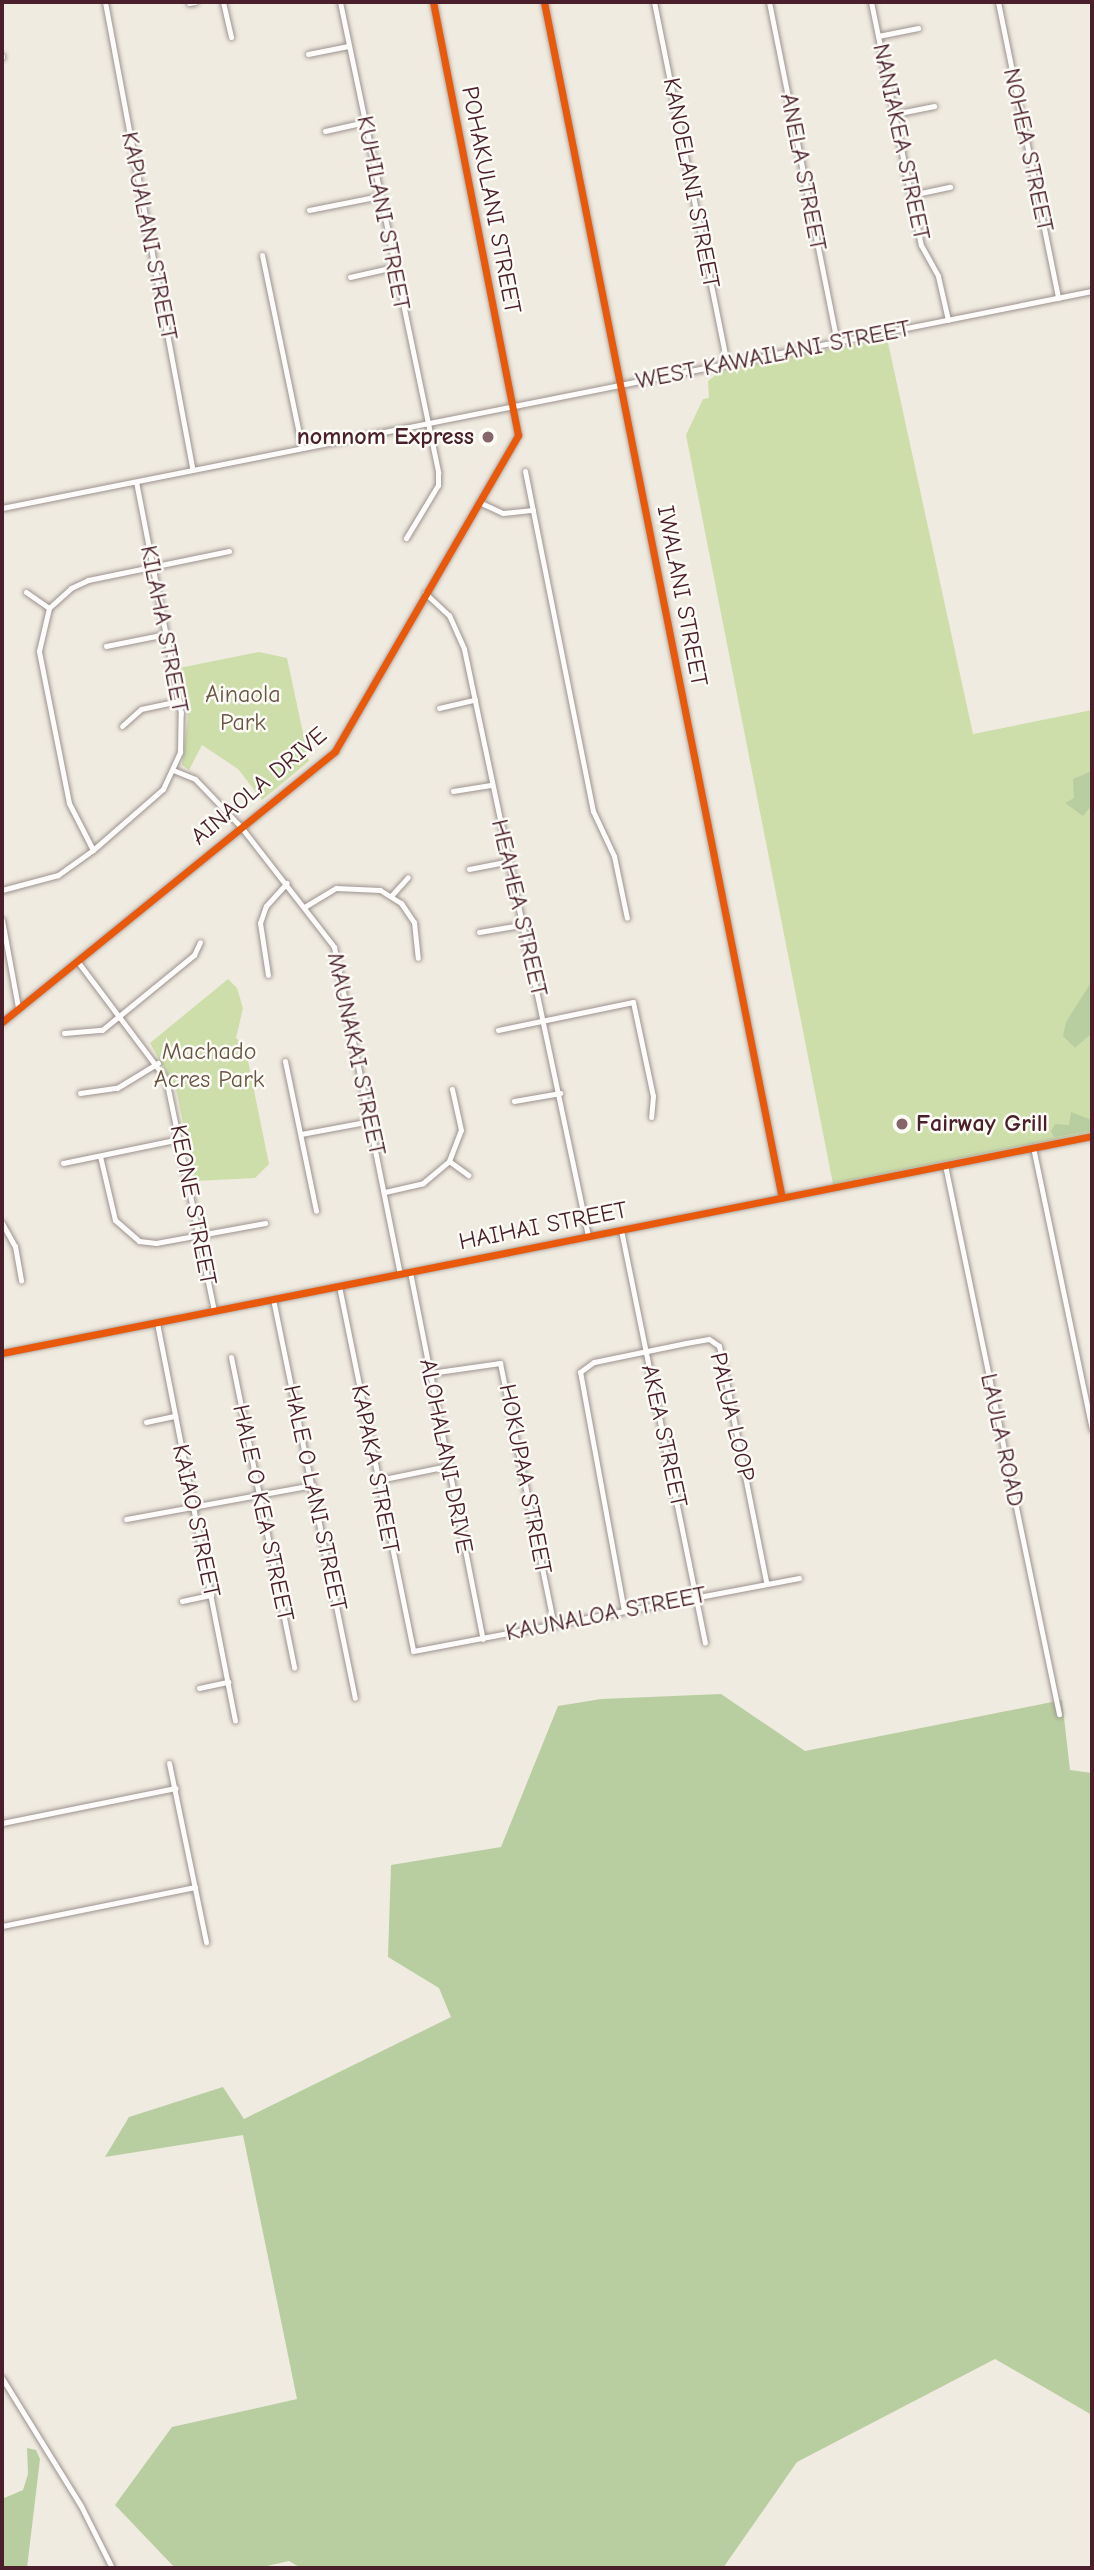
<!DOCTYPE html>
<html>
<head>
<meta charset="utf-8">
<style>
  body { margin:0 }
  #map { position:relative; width:1094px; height:2570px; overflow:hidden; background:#f0ebe0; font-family:"Comic Neue",sans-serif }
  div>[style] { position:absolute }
  .green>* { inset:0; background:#cddeaa }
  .forest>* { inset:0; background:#b9cea0 }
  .roads { filter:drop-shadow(0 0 2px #9c928f) drop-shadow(0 0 2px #9c928f) }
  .minor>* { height:5px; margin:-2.5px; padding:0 2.5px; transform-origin:2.5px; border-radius:2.5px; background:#fdfcfa }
  .cycleway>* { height:7px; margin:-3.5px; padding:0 3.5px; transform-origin:3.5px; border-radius:3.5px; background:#e8590c }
  .dots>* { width:19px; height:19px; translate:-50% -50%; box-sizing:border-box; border:4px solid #fdfcf7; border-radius:50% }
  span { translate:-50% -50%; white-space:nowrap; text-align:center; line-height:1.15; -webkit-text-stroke:5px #fdfcf7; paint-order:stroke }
  .street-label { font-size:24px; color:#4a1f2b }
  .poi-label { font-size:24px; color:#4a1f2b; font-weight:700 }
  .right { translate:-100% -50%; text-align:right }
  .left { translate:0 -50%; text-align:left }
  .park-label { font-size:24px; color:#695544 }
  .frame { position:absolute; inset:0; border:4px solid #4a1f2b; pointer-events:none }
</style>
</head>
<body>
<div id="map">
  <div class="green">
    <i style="clip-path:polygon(887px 338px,973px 734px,1092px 710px,1092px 1132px,833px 1184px,686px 435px,703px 399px,709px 398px,708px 381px,722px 370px)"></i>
    <i style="clip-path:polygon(259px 652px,287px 658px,309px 761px,262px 800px,238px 769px,202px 745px,189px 770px,182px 765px,188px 717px,179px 668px)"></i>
    <i style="clip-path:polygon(228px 979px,237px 988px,243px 1008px,236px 1038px,245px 1046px,269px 1164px,255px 1178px,195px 1181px,176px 1089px,150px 1043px)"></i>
  </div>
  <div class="forest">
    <i style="clip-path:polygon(1092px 771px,1092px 805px,1083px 816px,1065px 803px,1074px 798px,1073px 779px)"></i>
    <i style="clip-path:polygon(1092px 981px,1092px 1033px,1075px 1048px,1063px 1036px,1066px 1022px)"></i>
    <i style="clip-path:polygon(1071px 1112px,1092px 1120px,1092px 1130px,1054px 1137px,1051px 1131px,1055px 1124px,1069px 1125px)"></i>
    <i style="clip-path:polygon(721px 1694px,805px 1751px,1062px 1700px,1070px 1770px,1092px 1773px,1092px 2415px,995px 2359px,797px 2462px,723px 2568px,301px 2568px,289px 2561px,258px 2568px,175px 2568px,115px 2505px,172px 2427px,297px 2399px,243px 2135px,105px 2157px,129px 2117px,223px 2087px,244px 2119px,451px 2017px,439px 1988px,388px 1957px,391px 1865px,501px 1847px,558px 1706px,601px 1699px)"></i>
    <i style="clip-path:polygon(27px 2448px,36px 2450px,40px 2459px,27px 2568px,2px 2568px,2px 2499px,23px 2490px,28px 2474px)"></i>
  </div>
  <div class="roads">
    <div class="minor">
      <i style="left:105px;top:2px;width:476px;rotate:79.4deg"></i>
      <i style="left:223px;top:2px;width:36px;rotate:77deg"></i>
      <i style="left:340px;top:2px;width:481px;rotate:78.2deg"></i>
      <i style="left:438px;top:473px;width:12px;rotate:90deg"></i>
      <i style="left:438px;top:485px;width:62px;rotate:121.1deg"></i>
      <i style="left:544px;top:2px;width:1219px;rotate:78.75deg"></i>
      <i style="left:654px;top:2px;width:369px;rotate:78.6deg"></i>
      <i style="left:769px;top:2px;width:347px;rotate:78.7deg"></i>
      <i style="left:871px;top:2px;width:248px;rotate:78.4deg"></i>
      <i style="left:921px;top:245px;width:35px;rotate:61deg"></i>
      <i style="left:938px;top:276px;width:45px;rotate:77.2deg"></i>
      <i style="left:998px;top:2px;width:302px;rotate:78.5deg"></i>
      <i style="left:189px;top:3px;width:6px;rotate:-9deg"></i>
      <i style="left:878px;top:36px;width:41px;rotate:-11.3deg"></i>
      <i style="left:308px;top:54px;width:41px;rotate:-11.3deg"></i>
      <i style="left:2px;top:56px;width:1px;rotate:90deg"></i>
      <i style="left:894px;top:114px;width:41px;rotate:-11.3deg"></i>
      <i style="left:325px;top:131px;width:41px;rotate:-12.7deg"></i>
      <i style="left:911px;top:195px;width:40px;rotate:-12deg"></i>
      <i style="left:309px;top:210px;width:72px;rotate:-11.2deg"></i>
      <i style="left:262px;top:255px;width:197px;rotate:78.3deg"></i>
      <i style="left:350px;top:277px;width:45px;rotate:-12.8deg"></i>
      <i style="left:525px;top:471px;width:347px;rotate:78.7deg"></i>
      <i style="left:593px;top:811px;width:50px;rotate:65deg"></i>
      <i style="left:614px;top:856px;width:63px;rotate:78.2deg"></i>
      <i style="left:479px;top:502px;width:26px;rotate:25deg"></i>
      <i style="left:503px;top:513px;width:30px;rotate:-6deg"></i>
      <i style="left:2px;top:508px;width:1111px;rotate:-11.26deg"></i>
      <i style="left:26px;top:592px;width:28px;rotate:35deg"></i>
      <i style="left:425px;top:593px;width:33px;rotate:43deg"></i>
      <i style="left:449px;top:615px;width:37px;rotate:66deg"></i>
      <i style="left:464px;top:649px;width:600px;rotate:78.07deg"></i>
      <i style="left:106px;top:646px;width:61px;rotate:-11.3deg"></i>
      <i style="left:439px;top:708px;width:37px;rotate:-13deg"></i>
      <i style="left:122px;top:726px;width:25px;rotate:-42deg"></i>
      <i style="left:141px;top:709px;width:39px;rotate:-12deg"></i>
      <i style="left:173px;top:770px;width:24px;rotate:22deg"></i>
      <i style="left:195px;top:779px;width:66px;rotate:46.2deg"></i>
      <i style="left:241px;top:827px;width:152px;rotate:52.2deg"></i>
      <i style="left:334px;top:947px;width:334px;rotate:78.6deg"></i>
      <i style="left:453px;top:791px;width:38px;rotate:-9deg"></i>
      <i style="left:93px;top:850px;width:53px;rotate:-117.1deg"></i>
      <i style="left:69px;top:803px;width:155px;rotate:-101.2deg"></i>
      <i style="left:39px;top:651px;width:44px;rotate:-76.9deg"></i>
      <i style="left:49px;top:608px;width:30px;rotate:-42deg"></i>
      <i style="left:71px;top:588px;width:19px;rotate:-25deg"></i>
      <i style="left:88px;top:580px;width:144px;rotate:-11.6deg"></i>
      <i style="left:469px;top:869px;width:38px;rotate:-11deg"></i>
      <i style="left:2px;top:890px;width:58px;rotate:-15deg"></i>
      <i style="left:58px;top:875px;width:43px;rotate:-35.5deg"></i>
      <i style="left:93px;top:850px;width:93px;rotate:-41.1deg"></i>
      <i style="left:163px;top:789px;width:41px;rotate:-65.3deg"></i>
      <i style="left:180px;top:752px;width:39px;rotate:-89deg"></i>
      <i style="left:181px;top:713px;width:235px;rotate:-101deg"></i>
      <i style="left:391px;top:896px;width:25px;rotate:-48deg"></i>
      <i style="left:306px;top:906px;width:35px;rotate:-31deg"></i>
      <i style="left:336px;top:888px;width:44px;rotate:2.6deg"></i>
      <i style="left:380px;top:890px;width:25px;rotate:32deg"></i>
      <i style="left:401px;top:903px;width:23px;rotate:56deg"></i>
      <i style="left:414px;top:922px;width:36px;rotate:84deg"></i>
      <i style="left:2px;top:920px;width:88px;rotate:79.6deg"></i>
      <i style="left:479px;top:932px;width:48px;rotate:-9.7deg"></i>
      <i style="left:78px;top:962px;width:146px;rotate:53.1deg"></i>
      <i style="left:166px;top:1079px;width:237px;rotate:78.3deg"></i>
      <i style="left:268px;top:975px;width:53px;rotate:-98.7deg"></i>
      <i style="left:260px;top:923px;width:18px;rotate:-71deg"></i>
      <i style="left:266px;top:906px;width:31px;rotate:-48deg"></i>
      <i style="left:2px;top:1022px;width:429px;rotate:-39.1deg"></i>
      <i style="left:335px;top:751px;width:365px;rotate:-59.9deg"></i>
      <i style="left:518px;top:435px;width:441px;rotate:-101.1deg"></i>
      <i style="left:498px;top:1030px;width:138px;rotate:-11.7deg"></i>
      <i style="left:633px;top:1002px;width:96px;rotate:78deg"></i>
      <i style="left:653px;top:1096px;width:21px;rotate:95deg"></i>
      <i style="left:64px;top:1033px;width:38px;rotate:-5deg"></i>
      <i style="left:102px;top:1030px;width:119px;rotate:-39.2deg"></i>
      <i style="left:194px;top:955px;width:14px;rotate:-65deg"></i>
      <i style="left:285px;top:1061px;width:153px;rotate:78.3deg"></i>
      <i style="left:80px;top:1093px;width:37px;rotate:-8deg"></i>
      <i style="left:117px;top:1088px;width:48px;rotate:-31.4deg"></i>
      <i style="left:514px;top:1101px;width:47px;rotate:-9.9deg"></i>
      <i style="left:301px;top:1134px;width:71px;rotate:-10.5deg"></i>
      <i style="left:1033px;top:1147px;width:288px;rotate:78.2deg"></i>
      <i style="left:100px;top:1156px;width:66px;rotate:76.8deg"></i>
      <i style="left:115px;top:1220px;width:32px;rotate:41deg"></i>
      <i style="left:139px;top:1241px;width:17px;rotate:7deg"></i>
      <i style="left:156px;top:1243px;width:111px;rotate:-10.4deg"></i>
      <i style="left:449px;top:1161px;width:24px;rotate:36deg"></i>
      <i style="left:63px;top:1163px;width:119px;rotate:-11.6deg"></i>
      <i style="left:945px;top:1165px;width:561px;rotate:78.27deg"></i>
      <i style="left:385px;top:1192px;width:39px;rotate:-13deg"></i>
      <i style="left:423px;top:1183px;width:34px;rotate:-40deg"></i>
      <i style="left:449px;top:1161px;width:33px;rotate:-69deg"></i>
      <i style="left:461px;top:1130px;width:42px;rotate:-102.4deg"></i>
      <i style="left:2px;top:1223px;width:26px;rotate:61deg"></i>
      <i style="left:15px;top:1246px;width:35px;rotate:80deg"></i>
      <i style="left:621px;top:1230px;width:421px;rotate:78.5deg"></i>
      <i style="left:410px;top:1272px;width:374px;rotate:78.8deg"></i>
      <i style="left:339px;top:1286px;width:372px;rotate:78.5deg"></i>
      <i style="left:413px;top:1651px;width:393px;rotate:-10.7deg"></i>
      <i style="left:273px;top:1299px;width:407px;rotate:78.4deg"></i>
      <i style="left:157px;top:1323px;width:405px;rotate:78.9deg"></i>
      <i style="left:2px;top:1353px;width:1111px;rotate:-11.26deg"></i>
      <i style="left:231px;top:1357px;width:317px;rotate:78.5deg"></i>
      <i style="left:430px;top:1373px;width:71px;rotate:-8.1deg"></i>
      <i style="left:500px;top:1363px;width:268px;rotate:78.4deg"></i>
      <i style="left:146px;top:1422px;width:30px;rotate:-12deg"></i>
      <i style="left:379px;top:1480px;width:70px;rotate:-11.5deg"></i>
      <i style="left:126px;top:1519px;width:190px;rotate:-10.3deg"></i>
      <i style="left:182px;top:1601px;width:30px;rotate:-12deg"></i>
      <i style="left:624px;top:1611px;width:243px;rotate:-100.4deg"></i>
      <i style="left:580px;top:1372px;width:17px;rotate:-36deg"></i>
      <i style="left:594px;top:1362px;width:94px;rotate:-11.7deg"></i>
      <i style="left:686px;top:1343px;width:23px;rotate:-10deg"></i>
      <i style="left:709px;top:1339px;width:12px;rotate:35deg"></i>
      <i style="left:719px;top:1346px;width:241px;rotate:78.7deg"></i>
      <i style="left:199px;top:1688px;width:30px;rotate:-12deg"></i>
      <i style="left:169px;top:1763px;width:183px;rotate:78.3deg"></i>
      <i style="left:2px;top:1823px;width:177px;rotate:-11.4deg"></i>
      <i style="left:2px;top:1926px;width:197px;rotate:-11.4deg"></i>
      <i style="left:2px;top:2378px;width:150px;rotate:58.3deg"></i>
      <i style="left:81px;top:2506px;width:69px;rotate:63.4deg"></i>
    </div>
  </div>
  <div class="cycleway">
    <i style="left:544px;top:2px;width:1219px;rotate:78.75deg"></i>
    <i style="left:2px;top:1022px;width:429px;rotate:-39.1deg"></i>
    <i style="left:335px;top:751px;width:365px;rotate:-59.9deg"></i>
    <i style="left:518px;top:435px;width:441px;rotate:-101.1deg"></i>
    <i style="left:2px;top:1353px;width:1111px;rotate:-11.26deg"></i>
  </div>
  <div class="dots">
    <i style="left:488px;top:437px;background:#84666a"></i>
    <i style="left:902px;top:1124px;background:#84666a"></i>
  </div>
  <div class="street-label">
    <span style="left:901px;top:142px;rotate:78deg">NANIAKEA STREET</span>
    <span style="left:1028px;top:150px;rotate:78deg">NOHEA STREET</span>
    <span style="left:803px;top:172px;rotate:79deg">ANELA STREET</span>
    <span style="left:691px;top:183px;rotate:79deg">KANOELANI STREET</span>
    <span style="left:491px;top:200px;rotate:79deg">POHAKULANI STREET</span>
    <span style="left:383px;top:213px;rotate:79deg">KUHILANI STREET</span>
    <span style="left:149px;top:236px;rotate:79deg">KAPUALANI STREET</span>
    <span style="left:773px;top:355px;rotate:-11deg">WEST KAWAILANI STREET</span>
    <span style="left:682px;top:596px;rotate:79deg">IWALANI STREET</span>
    <span style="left:164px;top:629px;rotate:79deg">KILAHA STREET</span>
    <span style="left:259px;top:786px;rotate:-40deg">AINAOLA DRIVE</span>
    <span style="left:519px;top:908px;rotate:77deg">HEAHEA STREET</span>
    <span style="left:356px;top:1054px;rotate:78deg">MAUNAKAI STREET</span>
    <span style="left:193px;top:1205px;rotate:79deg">KEONE STREET</span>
    <span style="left:543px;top:1226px;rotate:-11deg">HAIHAI STREET</span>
    <span style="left:732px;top:1417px;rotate:77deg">PALUA LOOP</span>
    <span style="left:664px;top:1436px;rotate:78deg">AKEA STREET</span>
    <span style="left:1002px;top:1440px;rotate:78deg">LAULA ROAD</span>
    <span style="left:446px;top:1456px;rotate:79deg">ALOHALANI DRIVE</span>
    <span style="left:375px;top:1469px;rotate:79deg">KAPAKA STREET</span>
    <span style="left:525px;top:1479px;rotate:79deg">HOKUPAA STREET</span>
    <span style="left:315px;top:1498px;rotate:78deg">HALE O LANI STREET</span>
    <span style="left:263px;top:1513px;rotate:78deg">HALE O KEA STREET</span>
    <span style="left:196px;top:1521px;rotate:78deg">KAIAO STREET</span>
    <span style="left:606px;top:1614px;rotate:-11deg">KAUNALOA STREET</span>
  </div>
  <div class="poi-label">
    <span class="right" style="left:474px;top:437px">nomnom Express</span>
    <span class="left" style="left:916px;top:1124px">Fairway Grill</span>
  </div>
  <div class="park-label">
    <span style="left:243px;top:709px">Ainaola<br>Park</span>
    <span style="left:209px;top:1066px">Machado<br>Acres Park</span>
  </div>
  <div class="frame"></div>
</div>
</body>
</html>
